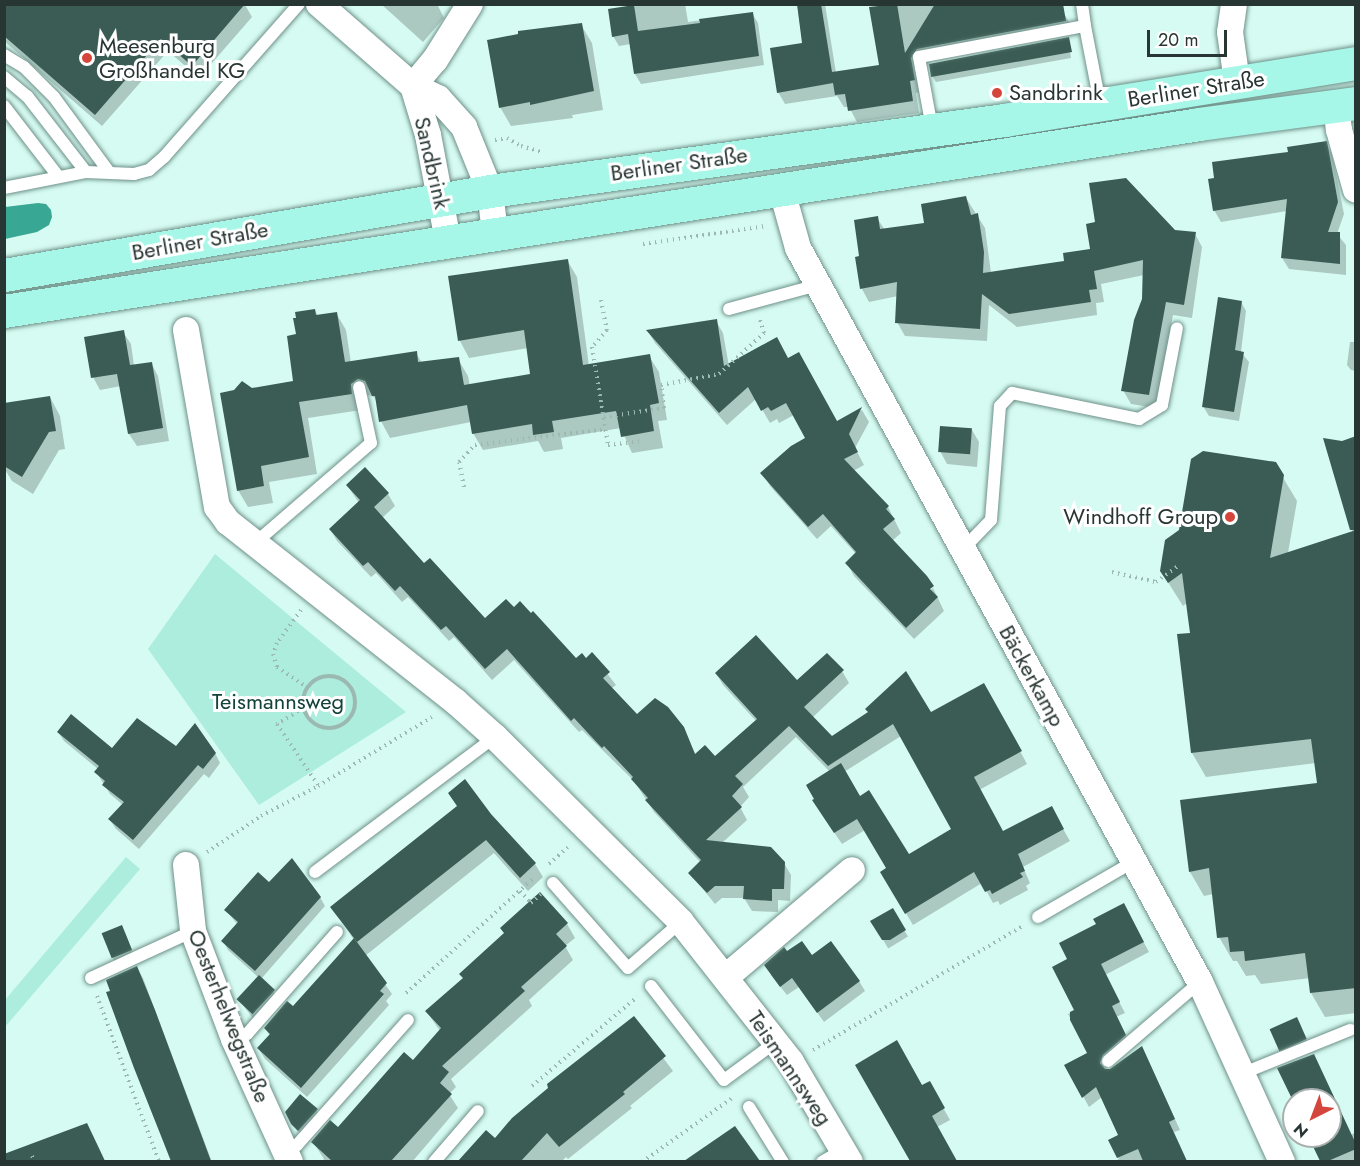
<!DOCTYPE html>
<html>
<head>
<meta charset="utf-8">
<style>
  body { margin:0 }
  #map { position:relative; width:1360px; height:1166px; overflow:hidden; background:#d6fbf2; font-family:Jost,sans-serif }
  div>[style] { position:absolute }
  .green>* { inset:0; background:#adeddd }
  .water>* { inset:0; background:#38a793 }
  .shadow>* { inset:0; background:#0003; transform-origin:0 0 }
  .building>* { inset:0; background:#3b5c54; transform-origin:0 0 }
  .path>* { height:4px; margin-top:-2px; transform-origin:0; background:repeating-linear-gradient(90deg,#9bb8b1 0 1.5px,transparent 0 6px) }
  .path>.ring { margin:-2px; padding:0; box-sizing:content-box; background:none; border:4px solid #9bb8b1; border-radius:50% }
  .roads { filter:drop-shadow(0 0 2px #6e9088) drop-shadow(0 0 2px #6e9088) }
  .lane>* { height:12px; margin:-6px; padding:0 6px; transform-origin:6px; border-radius:6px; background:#fff }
  .street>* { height:26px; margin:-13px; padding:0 13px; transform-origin:13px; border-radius:13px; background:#fff }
  .primary>* { height:33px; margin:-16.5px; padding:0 16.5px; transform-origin:16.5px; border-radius:16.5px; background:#a7f7e8 }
  .dots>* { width:16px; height:16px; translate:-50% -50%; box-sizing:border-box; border:3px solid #fff; border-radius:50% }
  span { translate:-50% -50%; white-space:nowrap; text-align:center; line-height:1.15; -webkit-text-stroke:6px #fff; paint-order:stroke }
  .poi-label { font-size:22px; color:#283633 }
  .left { translate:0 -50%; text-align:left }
  .right { translate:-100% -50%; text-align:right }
  .street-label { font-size:22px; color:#283633 }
  .park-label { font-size:22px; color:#124239 }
  .frame { position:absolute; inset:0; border:6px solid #283633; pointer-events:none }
  .north { position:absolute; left:1282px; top:1088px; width:60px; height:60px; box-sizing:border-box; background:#fff; border:2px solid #a9afad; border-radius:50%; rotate:222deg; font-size:16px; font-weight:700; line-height:24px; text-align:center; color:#283633 }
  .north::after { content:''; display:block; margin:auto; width:21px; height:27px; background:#d4463b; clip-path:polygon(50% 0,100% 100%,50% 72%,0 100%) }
  .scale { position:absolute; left:1147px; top:30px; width:80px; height:27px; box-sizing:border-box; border:3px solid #283633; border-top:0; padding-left:8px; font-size:18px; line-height:21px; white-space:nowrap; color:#283633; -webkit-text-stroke:4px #fff; paint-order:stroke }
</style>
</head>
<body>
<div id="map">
  <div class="green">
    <i style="clip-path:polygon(215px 554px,406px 712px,259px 805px,148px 649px)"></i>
    <i style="clip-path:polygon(126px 857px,140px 869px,5px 1027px,5px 1000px)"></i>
  </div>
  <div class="water">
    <i style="clip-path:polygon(38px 203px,46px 204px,51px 210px,52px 217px,49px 225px,37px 232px,5px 239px,5px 207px)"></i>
  </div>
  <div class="shadow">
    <i style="clip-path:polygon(4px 4px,245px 5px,252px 17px,199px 78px,168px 51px,102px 126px,4px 41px)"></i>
    <i style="clip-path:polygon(381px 4px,437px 4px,444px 18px,423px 42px)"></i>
    <i style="clip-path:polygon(647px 4px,685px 4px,688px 22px,752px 13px,758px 23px,764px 65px,641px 84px,635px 74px,631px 44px,619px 46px,613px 36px,610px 11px)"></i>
    <i style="clip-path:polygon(797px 4px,825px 4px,836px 73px,880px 66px,893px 4px,1050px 4px,1063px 12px,1071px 25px,921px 63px,921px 92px,916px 93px,919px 113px,857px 122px,849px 107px,844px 107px,837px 96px,785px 104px,778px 92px,803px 45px)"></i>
    <i style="clip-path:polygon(581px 25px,592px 43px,603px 110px,572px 115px,573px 118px,511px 126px,500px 107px)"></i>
    <i style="clip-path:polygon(1068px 39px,1071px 58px,936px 82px,932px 76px)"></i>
    <i style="clip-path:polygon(1326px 143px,1332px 154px,1344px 214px,1337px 234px,1346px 245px,1346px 275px,1289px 269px,1282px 258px,1287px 211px,1221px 222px,1214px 210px,1290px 153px)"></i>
    <i style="clip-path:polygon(966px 198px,985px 228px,991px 273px,1065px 262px,1092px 250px,1174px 231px,1195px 234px,1202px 247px,1192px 318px,1173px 315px,1156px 408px,1131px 404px,1123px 390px,1143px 299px,1144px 275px,1101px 284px,1104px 302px,1096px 303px,1097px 315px,1017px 327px,989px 305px,987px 341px,905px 336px,897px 322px,898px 296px,869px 302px,862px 289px,861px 257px,877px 218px,885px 230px,926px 224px)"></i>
    <i style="clip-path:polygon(567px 260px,577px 277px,589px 366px,649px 356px,659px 372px,667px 420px,658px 421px,663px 448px,632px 453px,621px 428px,561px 438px,563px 449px,544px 452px,538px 441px,483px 450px,473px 433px,471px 422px,390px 438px,381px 421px,378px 404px,374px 397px,368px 395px,362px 398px,361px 410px,308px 418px,317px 474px,269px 482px,273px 503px,248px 507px,238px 490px,252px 389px,295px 383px,298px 336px,315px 310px,318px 316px,336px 313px,346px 330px,351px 363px,416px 353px,422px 363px,458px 359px,468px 376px,470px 386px,532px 375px,528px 348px,469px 358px,460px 341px,449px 277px)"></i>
    <i style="clip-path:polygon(1241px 302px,1246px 311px,1241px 352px,1249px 362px,1239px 421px,1209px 416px,1203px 406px)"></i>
    <i style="clip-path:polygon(716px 321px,723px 333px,729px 366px,788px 359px,836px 423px,862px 410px,869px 422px,855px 448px,864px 465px,853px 471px,888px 507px,901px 533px,892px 541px,925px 595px,933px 588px,944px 611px,914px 639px,854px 576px,847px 563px,856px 554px,831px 526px,817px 539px,770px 486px,762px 473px,807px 439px,794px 415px,779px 423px,777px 419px,770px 423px,756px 399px,727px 425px,655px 343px,648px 331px)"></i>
    <i style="clip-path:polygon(123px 332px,131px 344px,134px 366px,151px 363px,158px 376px,169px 441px,137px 446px,129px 434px,121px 386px,100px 390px,93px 377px)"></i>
    <i style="clip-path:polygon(1350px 342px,1356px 342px,1356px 371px,1351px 370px,1347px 365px)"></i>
    <i style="clip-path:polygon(50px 397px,60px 416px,65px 449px,59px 450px,33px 494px,12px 481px,4px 468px,4px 404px)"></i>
    <i style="clip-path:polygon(972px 430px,979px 442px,977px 467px,947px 464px,940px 451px)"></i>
    <i style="clip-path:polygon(1356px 438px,1356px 1013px,1325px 1017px,1311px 993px,1310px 978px,1261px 984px,1255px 975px,1246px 976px,1237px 961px,1233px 961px,1219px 937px,1213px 894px,1204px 896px,1190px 872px,1319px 784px,1316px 763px,1206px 777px,1192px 753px,1191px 634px,1187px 603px,1183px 606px,1161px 571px,1282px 476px,1297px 501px,1288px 553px,1353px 533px,1325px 440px,1342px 442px)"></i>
    <i style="clip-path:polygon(evenodd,365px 469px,388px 494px,395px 506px,382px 518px,424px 565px,484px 620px,576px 660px,586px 660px,592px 654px,616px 685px,611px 689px,637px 716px,682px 728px,696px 755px,715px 759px,756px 721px,723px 685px,716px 673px,797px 682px,842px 671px,849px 683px,812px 718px,831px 738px,931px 714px,984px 685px,1027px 764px,979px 790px,1003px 833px,1051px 808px,1070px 841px,1023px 867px,1030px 883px,1026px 886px,1028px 890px,1000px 905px,998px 901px,993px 903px,982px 883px,913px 925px,882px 873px,888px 869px,865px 830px,842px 844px,821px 813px,830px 772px,796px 737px,743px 787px,749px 797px,740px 807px,747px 820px,722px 843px,784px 863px,791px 875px,790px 901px,778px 900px,778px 912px,752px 911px,744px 898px,722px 898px,715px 904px,690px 873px,701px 863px,654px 812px,634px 781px,582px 730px,579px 732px,514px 660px,492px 680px,454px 637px,449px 641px,408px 597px,402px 602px,376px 573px,371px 577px,337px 541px,330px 529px,359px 503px,347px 485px,365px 469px,901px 736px,953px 830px,908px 856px,859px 798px,844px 772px,901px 736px)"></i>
    <i style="clip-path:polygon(58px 732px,112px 750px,176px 748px,215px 753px,220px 763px,209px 778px,204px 774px,139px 849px,116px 829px,110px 820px,123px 805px,110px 794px,96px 772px,98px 769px,64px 741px)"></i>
    <i style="clip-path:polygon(450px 793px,490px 815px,535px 864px,543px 877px,528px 891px,494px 853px,365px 956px,392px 994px,386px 1001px,389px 1005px,307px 1097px,265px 1059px,259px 1049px,270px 1036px,265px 1028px,293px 1008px,354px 940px,332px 907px,458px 807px)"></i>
    <i style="clip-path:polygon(269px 884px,320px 897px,325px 906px,261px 979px,277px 996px,255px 1021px,243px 1005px,258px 977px,228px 950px,223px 941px,237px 924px,226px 910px)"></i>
    <i style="clip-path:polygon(540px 894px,567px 924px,575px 938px,565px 946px,573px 960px,529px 1000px,532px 1006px,451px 1079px,456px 1087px,449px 1094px,458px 1108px,412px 1162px,322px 1162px,324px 1159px,313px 1142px,338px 1129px,413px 1062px,440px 1031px,427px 1012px,464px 979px,460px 974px,505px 934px)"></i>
    <i style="left:892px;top:910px;width:31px;height:23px;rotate:59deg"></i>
    <i style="clip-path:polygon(1129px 915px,1149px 952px,1105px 975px,1125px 1013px,1116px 1017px,1131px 1046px,1108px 1065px,1106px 1070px,1147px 1058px,1180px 1130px,1174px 1132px,1187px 1162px,1113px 1162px,1119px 1159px,1110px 1141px,1120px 1136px,1102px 1097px,1089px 1107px,1066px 1065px,1089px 1053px,1068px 1014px,1076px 1010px,1069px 960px)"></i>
    <i style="clip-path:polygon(125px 933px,134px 956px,116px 964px,113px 959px)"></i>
    <i style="clip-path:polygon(787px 953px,812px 957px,859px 981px,865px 991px,824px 1022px,799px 987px,787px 995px,771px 975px)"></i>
    <i style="clip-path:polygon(137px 968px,143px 978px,212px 1162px,171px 1162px,108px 993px)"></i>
    <i style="clip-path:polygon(633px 1018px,673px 1071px,630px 1106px,632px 1108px,568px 1159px,566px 1157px,561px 1162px,460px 1162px,486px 1132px,495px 1140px)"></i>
    <i style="clip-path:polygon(1299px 1025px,1309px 1045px,1284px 1055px,1280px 1049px)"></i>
    <i style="clip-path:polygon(1313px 1055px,1351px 1135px,1356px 1132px,1356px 1162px,1321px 1162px,1310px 1136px,1330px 1136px,1330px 1100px,1294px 1101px,1279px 1069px)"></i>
    <i style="clip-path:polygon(857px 1065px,922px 1087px,929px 1083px,950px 1120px,937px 1127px,956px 1162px,911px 1162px)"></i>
    <i style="clip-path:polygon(316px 1110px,320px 1116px,302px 1136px,292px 1123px)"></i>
    <i style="clip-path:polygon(735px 1128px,758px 1162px,687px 1162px)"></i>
    <i style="clip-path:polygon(93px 1136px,105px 1162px,57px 1162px,48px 1139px)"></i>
  </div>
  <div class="building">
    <i style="clip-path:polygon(4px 4px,245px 4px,192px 66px,161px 39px,95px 115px,4px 36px)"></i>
    <i style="clip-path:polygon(797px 4px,821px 4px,832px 72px,879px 65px,869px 7px,897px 4px,905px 53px,935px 4px,1063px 4px,1066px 21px,917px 49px,911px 58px,915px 80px,910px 81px,913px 101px,848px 111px,845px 94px,835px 95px,833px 83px,777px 93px,770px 48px,802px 43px)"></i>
    <i style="clip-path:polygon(634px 5px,638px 31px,700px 23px,699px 19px,753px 12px,759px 56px,634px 74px,628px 34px,612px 37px,608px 9px)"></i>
    <i style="clip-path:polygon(582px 23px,594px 91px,530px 105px,530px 102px,499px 108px,487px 40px,518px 34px,518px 31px)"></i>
    <i style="clip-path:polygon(1069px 37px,1072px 52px,931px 77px,929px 64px)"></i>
    <i style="clip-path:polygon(1327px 141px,1338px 202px,1328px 232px,1340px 232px,1340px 264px,1281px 258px,1287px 199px,1213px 211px,1208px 179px,1214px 178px,1212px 162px,1288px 152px,1287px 147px)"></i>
    <i style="clip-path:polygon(1126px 178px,1175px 230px,1196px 232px,1184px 305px,1166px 302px,1149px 395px,1121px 391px,1134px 320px,1142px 299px,1143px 260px,1094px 271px,1097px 289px,1089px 290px,1091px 302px,1009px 314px,982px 294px,980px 329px,895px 323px,897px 282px,860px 289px,855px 257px,859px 256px,854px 220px,878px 216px,880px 229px,924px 223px,921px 204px,966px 196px,971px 215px,978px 213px,984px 252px,983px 273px,1064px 261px,1063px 253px,1090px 249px,1086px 224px,1095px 222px,1089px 183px)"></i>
    <i style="clip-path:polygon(568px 259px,583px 365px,650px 354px,659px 403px,650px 405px,654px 431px,621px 437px,616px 411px,552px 421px,554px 432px,533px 435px,532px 424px,472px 434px,467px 405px,379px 422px,375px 396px,372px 396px,365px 381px,358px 379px,351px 384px,352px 394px,299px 402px,309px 457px,261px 466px,264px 486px,237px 491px,220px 393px,234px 390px,242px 381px,252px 388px,293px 381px,287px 336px,296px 334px,293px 318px,296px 318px,295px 312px,315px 309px,316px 315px,337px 312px,345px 362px,417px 351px,418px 362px,459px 357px,464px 385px,530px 374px,524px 330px,458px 341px,448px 276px)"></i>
    <i style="clip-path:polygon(1218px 297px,1242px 301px,1235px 350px,1244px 352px,1234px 412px,1202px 407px)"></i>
    <i style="clip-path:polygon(717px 319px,724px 366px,777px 337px,788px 358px,799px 352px,837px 421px,862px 407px,849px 434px,858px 452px,844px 459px,889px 506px,886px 509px,895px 519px,883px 529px,927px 576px,934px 586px,930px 589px,938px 597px,906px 628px,845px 563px,856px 552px,823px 514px,808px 527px,760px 473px,791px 446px,805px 438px,786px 403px,771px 411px,768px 407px,761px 411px,748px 387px,719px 413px,646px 330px)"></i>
    <i style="clip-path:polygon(124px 330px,130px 365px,152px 362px,163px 428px,128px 434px,117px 374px,91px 378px,84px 337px)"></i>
    <i style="clip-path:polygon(50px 396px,56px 431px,49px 432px,22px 477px,4px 466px,4px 403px)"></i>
    <i style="left:940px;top:426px;width:32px;height:26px;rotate:4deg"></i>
    <i style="clip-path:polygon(1356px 436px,1356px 530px,1350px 530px,1323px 438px,1342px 441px)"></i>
    <i style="clip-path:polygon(1203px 451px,1276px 462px,1284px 475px,1270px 558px,1356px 530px,1356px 988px,1310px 993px,1305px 953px,1245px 961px,1244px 951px,1230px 952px,1228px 937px,1217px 938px,1209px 868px,1189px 872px,1180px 800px,1317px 783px,1311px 739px,1191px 753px,1177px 634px,1190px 633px,1182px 573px,1168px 583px,1160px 571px,1165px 540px,1179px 530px,1191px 459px)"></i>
    <i style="clip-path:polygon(365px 467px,389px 493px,374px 507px,424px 563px,430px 558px,485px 618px,506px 599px,514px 607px,520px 601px,531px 613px,533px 611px,576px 658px,582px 653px,586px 658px,592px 652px,610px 672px,603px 678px,637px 714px,655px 698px,668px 707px,684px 727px,695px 754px,705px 745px,715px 756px,757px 719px,715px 673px,756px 635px,797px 680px,827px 653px,844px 670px,804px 707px,832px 736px,868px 712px,865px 709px,906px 671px,931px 712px,984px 683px,1022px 751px,974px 777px,1003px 831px,1052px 806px,1064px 829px,1018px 854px,1025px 871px,1020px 873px,1023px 877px,992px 894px,990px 890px,985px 892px,974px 872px,905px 914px,880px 872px,886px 868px,857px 819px,834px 833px,812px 800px,814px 799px,806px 785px,841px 763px,860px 796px,869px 790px,909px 854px,951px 829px,893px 724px,828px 766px,789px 726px,735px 776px,743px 784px,732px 796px,742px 807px,706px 840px,771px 847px,785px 862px,784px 889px,772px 889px,772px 901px,743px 899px,744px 886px,715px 886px,707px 893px,688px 873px,701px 860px,645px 800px,648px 798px,631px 779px,633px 777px,604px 746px,602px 748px,574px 718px,571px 721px,507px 649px,485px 669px,446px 626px,441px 630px,400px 586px,395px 591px,368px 562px,363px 566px,329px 529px,360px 500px,346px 485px)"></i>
    <i style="clip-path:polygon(71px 714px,112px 748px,137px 718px,176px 746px,195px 723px,216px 753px,203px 769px,198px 765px,133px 840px,108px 819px,124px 802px,102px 785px,105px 781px,94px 772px,99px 766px,57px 732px)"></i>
    <i style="clip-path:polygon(465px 779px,491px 814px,536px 863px,520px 878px,486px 840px,357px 942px,330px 907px,457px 806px,448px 793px)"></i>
    <i style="clip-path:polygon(292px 858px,321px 897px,255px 971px,221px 941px,238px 922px,224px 910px,258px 872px,269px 882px)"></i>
    <i style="clip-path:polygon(540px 892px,568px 923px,556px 934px,567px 946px,521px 987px,525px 991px,442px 1066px,449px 1072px,440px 1083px,452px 1094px,391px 1161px,332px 1161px,311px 1142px,330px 1120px,338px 1127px,404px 1052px,413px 1060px,441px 1028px,425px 1011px,463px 978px,459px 974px,504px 933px,500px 928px)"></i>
    <i style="clip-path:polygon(1124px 903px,1144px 942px,1101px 964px,1120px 1002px,1112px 1006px,1126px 1035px,1103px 1055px,1100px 1063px,1105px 1069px,1110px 1069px,1142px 1046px,1175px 1119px,1169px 1122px,1187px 1161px,1143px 1161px,1138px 1149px,1117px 1158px,1108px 1140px,1118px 1135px,1096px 1087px,1082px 1098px,1064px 1065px,1087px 1053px,1070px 1020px,1070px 1012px,1074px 1010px,1052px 967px,1067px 959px,1059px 943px,1096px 924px,1093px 919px)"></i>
    <i style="clip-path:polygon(893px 908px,906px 930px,890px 940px,882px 940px,870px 921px)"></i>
    <i style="left:122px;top:925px;width:27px;height:22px;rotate:68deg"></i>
    <i style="clip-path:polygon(354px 938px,387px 983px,380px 991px,384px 994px,301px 1088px,257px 1048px,270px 1034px,264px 1028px,287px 1001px,293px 1006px)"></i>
    <i style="clip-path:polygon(802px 941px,812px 955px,831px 941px,860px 981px,817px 1013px,792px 978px,780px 987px,764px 965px,784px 947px,787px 951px)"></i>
    <i style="clip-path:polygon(137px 966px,155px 1010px,211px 1161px,171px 1161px,134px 1068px,106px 992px,110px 991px,106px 980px)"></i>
    <i style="left:259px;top:975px;width:22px;height:33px;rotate:43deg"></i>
    <i style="clip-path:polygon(634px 1016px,666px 1056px,623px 1092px,625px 1094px,559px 1147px,547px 1133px,521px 1161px,458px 1161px,486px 1130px,495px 1138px,512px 1118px,548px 1088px,547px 1084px)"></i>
    <i style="left:1297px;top:1017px;width:24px;height:30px;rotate:66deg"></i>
    <i style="clip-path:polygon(897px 1040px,922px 1085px,930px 1081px,945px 1108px,932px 1116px,957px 1161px,910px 1161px,855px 1065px)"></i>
    <i style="clip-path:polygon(1314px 1054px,1356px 1144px,1356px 1149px,1328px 1161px,1320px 1161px,1308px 1136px,1330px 1136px,1330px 1100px,1294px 1100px,1294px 1103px,1277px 1068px)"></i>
    <i style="clip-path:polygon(300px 1094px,318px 1109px,298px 1131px,291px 1124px,285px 1112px)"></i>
    <i style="clip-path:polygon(87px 1123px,105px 1161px,4px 1161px,4px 1154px)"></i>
    <i style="clip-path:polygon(735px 1126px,760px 1161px,684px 1161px)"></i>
  </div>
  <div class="path">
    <i style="left:495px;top:140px;width:12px;rotate:-9deg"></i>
    <i style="left:507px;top:138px;width:16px;rotate:30deg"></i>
    <i style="left:521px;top:146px;width:22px;rotate:16deg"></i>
    <i style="left:643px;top:244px;width:124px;rotate:-8.3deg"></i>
    <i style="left:601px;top:300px;width:31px;rotate:79deg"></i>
    <i style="left:607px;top:330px;width:23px;rotate:131deg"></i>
    <i style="left:592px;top:347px;width:99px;rotate:80.7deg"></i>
    <i style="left:608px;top:445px;width:33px;rotate:-7deg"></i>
    <i style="left:604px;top:417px;width:61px;rotate:-8.5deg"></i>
    <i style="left:664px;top:408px;width:23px;rotate:-97deg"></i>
    <i style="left:661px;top:385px;width:59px;rotate:-10.7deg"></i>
    <i style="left:719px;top:374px;width:61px;rotate:-42.3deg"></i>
    <i style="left:764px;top:333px;width:14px;rotate:-107deg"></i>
    <i style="left:464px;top:487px;width:25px;rotate:-101deg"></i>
    <i style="left:459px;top:462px;width:23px;rotate:-47deg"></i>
    <i style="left:475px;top:445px;width:132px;rotate:-7deg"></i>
    <i style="left:1112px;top:572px;width:45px;rotate:12.8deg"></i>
    <i style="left:1156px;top:582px;width:27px;rotate:-36deg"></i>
    <i style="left:301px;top:610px;width:41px;rotate:126deg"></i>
    <i style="left:277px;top:643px;width:12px;rotate:110deg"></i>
    <i style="left:273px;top:654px;width:14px;rotate:73deg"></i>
    <i style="left:277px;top:667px;width:36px;rotate:34deg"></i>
    <i class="ring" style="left:303px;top:676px;width:48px;height:48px"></i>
    <i style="left:303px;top:708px;width:31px;rotate:148deg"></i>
    <i style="left:277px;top:724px;width:73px;rotate:56.1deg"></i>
    <i style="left:207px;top:852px;width:65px;rotate:-33.7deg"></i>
    <i style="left:261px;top:816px;width:64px;rotate:-27.8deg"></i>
    <i style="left:318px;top:786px;width:133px;rotate:-31.2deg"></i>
    <i style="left:549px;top:864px;width:25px;rotate:-42deg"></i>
    <i style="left:520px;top:891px;width:16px;rotate:47deg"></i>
    <i style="left:531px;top:903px;width:13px;rotate:-42deg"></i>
    <i style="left:406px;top:993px;width:173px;rotate:-42deg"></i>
    <i style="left:97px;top:996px;width:177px;rotate:69.5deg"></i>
    <i style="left:813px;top:1050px;width:244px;rotate:-30.6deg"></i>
    <i style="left:532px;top:1086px;width:138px;rotate:-40.3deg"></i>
    <i style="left:32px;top:1156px;width:7px;rotate:63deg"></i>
    <i style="left:642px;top:1162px;width:110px;rotate:-35.4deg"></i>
  </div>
  <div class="roads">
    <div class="lane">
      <i style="left:1082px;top:4px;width:22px;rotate:82deg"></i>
      <i style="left:4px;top:55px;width:23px;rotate:31deg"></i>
      <i style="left:24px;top:67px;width:42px;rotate:45deg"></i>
      <i style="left:54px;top:97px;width:93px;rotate:53.7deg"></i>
      <i style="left:4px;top:77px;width:30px;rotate:40deg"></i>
      <i style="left:27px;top:96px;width:96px;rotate:52.2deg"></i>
      <i style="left:4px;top:106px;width:88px;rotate:52.4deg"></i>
      <i style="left:932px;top:128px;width:72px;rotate:-100.4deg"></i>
      <i style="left:919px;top:57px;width:169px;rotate:-10.6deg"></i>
      <i style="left:1085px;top:26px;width:78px;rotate:79deg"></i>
      <i style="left:4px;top:188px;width:84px;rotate:-11deg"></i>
      <i style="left:86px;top:172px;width:48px;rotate:2.4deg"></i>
      <i style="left:134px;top:174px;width:16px;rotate:-15deg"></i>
      <i style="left:149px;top:170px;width:20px;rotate:-41deg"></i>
      <i style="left:164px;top:157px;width:204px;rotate:-48.6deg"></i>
      <i style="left:729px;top:309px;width:92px;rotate:-15.1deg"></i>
      <i style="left:255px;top:543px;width:153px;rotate:-40.8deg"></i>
      <i style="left:371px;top:443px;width:57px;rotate:-102.1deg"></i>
      <i style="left:963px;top:549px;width:40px;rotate:-46deg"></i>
      <i style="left:991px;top:520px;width:114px;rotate:-85.5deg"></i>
      <i style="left:1000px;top:406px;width:18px;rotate:-47deg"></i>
      <i style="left:1012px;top:393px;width:130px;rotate:11.6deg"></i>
      <i style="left:1139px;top:419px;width:27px;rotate:-31deg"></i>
      <i style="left:1162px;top:405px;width:78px;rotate:-79deg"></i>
      <i style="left:315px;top:872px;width:225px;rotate:-36.9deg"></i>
      <i style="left:553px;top:883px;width:113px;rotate:48.6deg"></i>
      <i style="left:628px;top:968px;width:70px;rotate:-41deg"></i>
      <i style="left:1038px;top:917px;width:110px;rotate:-30.1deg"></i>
      <i style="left:91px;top:978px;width:112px;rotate:-24.7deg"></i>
      <i style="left:651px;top:986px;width:119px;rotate:52.2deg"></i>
      <i style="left:724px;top:1080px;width:64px;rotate:-36.2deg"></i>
      <i style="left:234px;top:1039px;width:14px;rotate:-21deg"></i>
      <i style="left:247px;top:1034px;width:136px;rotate:-48.6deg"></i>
      <i style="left:1108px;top:1061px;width:121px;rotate:-40.7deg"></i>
      <i style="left:1241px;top:1074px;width:118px;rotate:-22deg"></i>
      <i style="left:749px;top:1107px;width:65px;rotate:58.3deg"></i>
      <i style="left:286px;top:1152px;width:13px;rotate:-32deg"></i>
      <i style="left:297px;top:1145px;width:167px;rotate:-48.4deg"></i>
      <i style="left:434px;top:1162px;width:67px;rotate:-49.2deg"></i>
      <i style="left:822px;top:1162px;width:24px;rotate:-30deg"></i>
    </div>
    <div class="street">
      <i style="left:319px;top:4px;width:125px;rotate:41.1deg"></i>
      <i style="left:413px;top:86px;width:28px;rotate:26deg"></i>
      <i style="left:438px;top:98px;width:39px;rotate:48deg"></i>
      <i style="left:464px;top:127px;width:69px;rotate:67.9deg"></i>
      <i style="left:490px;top:191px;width:42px;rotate:83.2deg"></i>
      <i style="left:1234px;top:4px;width:28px;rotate:98deg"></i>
      <i style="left:1230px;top:32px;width:50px;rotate:82deg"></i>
      <i style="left:413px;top:86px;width:51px;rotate:73deg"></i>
      <i style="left:428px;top:135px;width:108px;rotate:79.3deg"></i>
      <i style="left:413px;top:86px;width:34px;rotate:-50deg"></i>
      <i style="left:435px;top:60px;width:66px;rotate:-58deg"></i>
      <i style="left:1336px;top:106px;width:24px;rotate:83deg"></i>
      <i style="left:1339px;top:130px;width:62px;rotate:74.2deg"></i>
      <i style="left:782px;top:191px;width:59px;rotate:74.3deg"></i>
      <i style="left:798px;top:248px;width:837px;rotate:61.29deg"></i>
      <i style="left:1200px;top:982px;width:198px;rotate:65.5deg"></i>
      <i style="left:186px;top:330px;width:180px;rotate:80.1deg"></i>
      <i style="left:217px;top:507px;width:19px;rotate:54deg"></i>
      <i style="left:228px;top:522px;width:290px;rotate:38.3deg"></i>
      <i style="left:456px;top:702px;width:52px;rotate:41.9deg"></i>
      <i style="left:495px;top:737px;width:262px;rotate:44.8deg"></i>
      <i style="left:681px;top:922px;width:178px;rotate:51.8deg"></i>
      <i style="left:791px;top:1062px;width:116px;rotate:59.5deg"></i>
      <i style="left:186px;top:865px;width:66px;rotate:83.9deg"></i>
      <i style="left:193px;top:931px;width:116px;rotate:69.2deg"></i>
      <i style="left:234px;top:1039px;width:135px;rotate:65.5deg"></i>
      <i style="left:726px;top:977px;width:165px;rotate:-40.3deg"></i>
    </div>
    <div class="primary">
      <i style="left:4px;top:275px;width:493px;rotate:-9.8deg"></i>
      <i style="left:490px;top:191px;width:519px;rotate:-7.86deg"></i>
      <i style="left:1004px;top:120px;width:357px;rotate:-9.2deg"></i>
      <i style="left:4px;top:311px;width:1210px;rotate:-8.89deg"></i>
      <i style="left:1199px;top:124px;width:158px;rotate:-7.6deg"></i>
    </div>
  </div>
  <div class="dots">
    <i style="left:87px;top:58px;background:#d4463b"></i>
    <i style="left:997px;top:93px;background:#d4463b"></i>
    <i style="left:1230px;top:517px;background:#d4463b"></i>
  </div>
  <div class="poi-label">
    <span class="left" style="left:99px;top:58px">Meesenburg<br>Großhandel KG</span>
    <span class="left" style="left:1009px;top:93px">Sandbrink</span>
    <span class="right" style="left:1218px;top:517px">Windhoff Group</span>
  </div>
  <div class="street-label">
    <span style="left:1196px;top:89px;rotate:-9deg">Berliner Straße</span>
    <span style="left:432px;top:163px;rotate:77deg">Sandbrink</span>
    <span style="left:679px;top:164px;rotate:-8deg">Berliner Straße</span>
    <span style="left:200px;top:241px;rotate:-10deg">Berliner Straße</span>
    <span style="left:1032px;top:676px;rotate:61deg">Bäckerkamp</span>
    <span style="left:229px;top:1016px;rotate:68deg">Oesterhelwegstraße</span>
    <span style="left:790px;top:1068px;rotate:56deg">Teismannsweg</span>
  </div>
  <div class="park-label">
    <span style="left:278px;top:702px">Teismannsweg</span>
  </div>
  <div class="frame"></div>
  <div class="north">N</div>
  <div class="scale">20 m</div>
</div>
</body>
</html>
